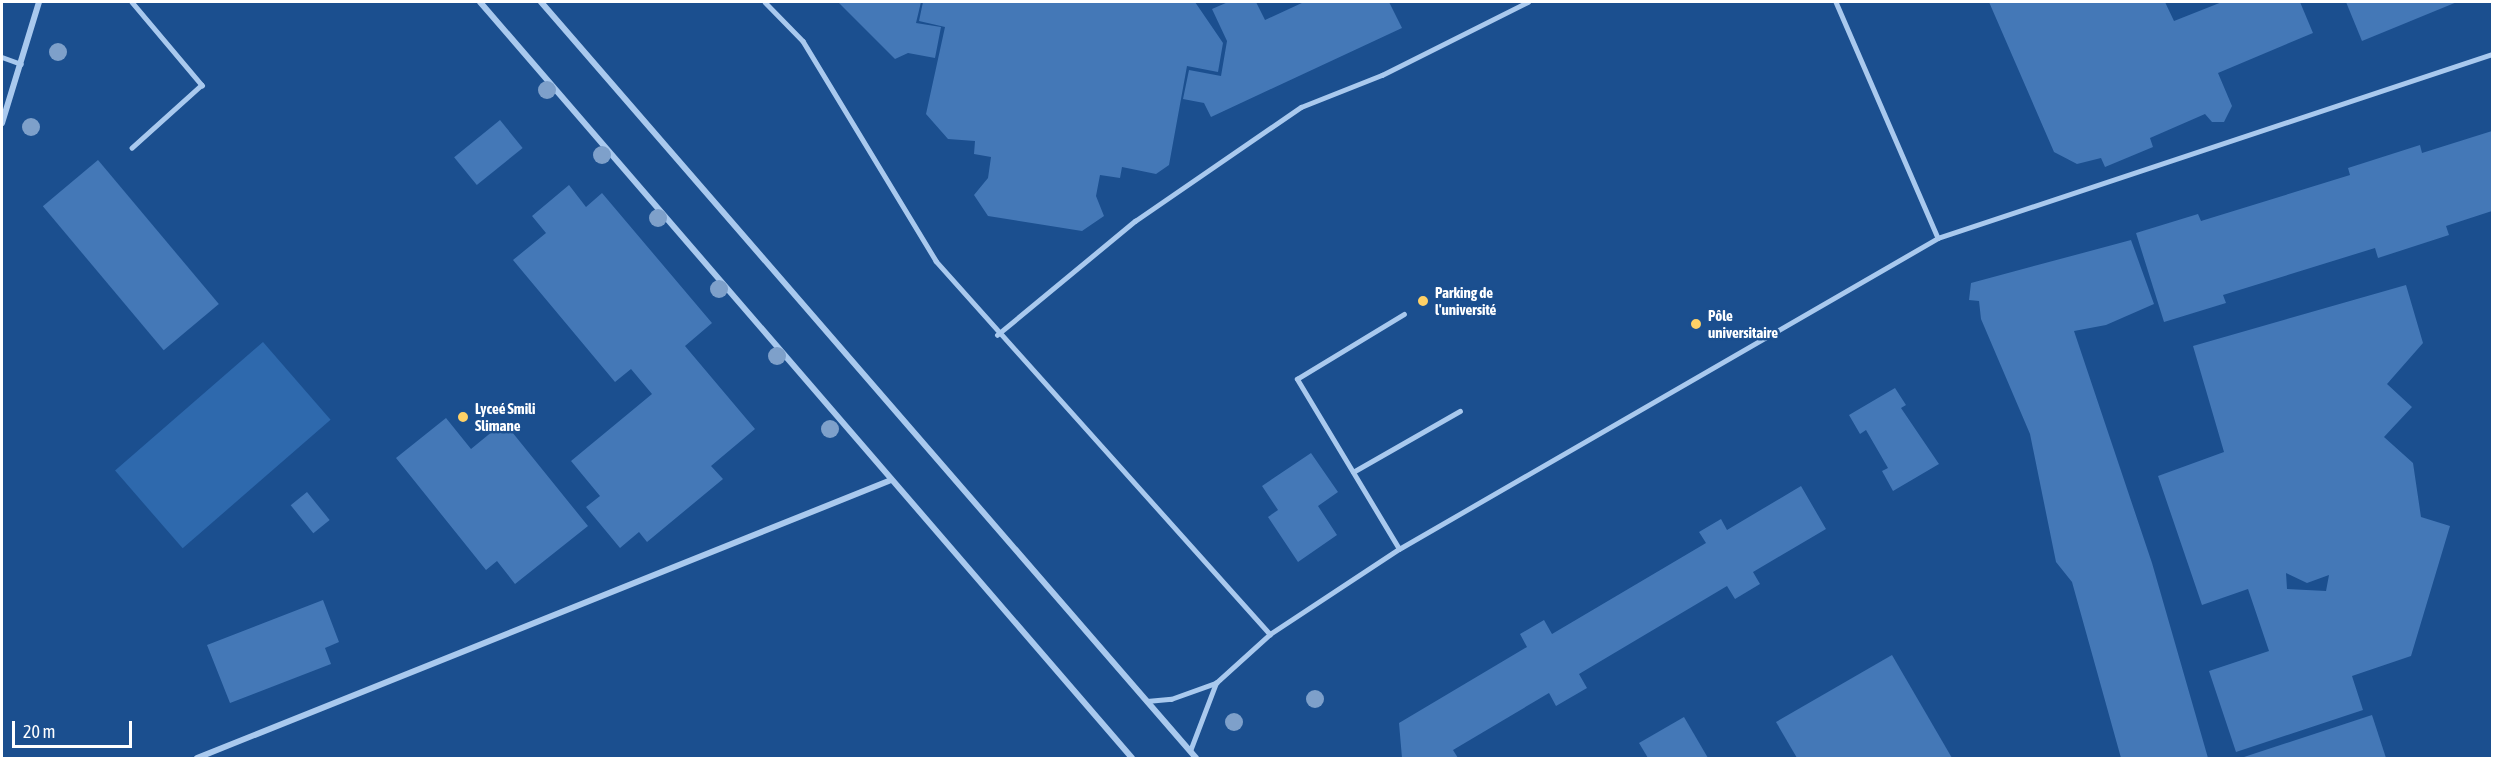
<!DOCTYPE html>
<html>
<head>
<meta charset="utf-8">
<style>
  body { margin:0 }
  #map { position:relative; width:2494px; height:760px; overflow:hidden; background:#1b4f8f; font-family:"Asap Condensed",sans-serif }
  div>[style] { position:absolute }
  .green>* { inset:0; background:#2e69ad; transform-origin:0 0 }
  .building>* { inset:0; background:#4478b7; transform-origin:0 0 }
  .lane>* { height:4.5px; margin:-2.25px; padding:0 2.25px; transform-origin:2.25px; border-radius:2.25px; background:#a9c9ee }
  .street>* { height:6px; margin:-3px; padding:0 3px; transform-origin:3px; border-radius:3px; background:#a9c9ee }
  .trees>* { width:18px; height:18px; margin:-9px; border-radius:50%; background:#7ea0ca }
  .dots>* { width:16px; height:16px; translate:-50% -50%; box-sizing:border-box; border:3px solid #1b4f8f; border-radius:50% }
  span { translate:-50% -50%; white-space:nowrap; text-align:center; line-height:1.15; -webkit-text-stroke:5px #1b4f8f; paint-order:stroke }
  .poi-label { font-size:15px; color:#fff; font-weight:700 }
  .left { translate:0 -50%; text-align:left }
  .frame { position:absolute; inset:0; border:3px solid #fff; pointer-events:none }
  .scale { position:absolute; left:12px; top:721px; width:120px; height:27px; box-sizing:border-box; border:3px solid #fff; border-top:0; padding-left:8px; font-size:18px; line-height:21px; white-space:nowrap; color:#fff; -webkit-text-stroke:4px #1b4f8f; paint-order:stroke }
</style>
</head>
<body>
<div id="map">
  <div class="green">
    <i style="left:263px;top:342px;width:103px;height:196px;rotate:49deg"></i>
  </div>
  <div class="building">
    <i style="clip-path:polygon(838px 2px,921px 2px,916px 23px,941px 27px,935px 58px,908px 53px,895px 59px)"></i>
    <i style="clip-path:polygon(923px 2px,1195px 2px,1223px 43px,1218px 72px,1187px 66px,1169px 165px,1156px 174px,1122px 167px,1120px 178px,1100px 175px,1096px 196px,1104px 216px,1082px 231px,988px 216px,974px 195px,988px 178px,991px 157px,974px 154px,975px 141px,948px 139px,926px 114px,945px 27px,919px 21px)"></i>
    <i style="clip-path:polygon(1228px 2px,1256px 2px,1265px 20px,1304px 2px,1389px 2px,1402px 28px,1211px 117px,1204px 103px,1183px 99px,1189px 70px,1221px 76px,1227px 41px,1212px 9px)"></i>
    <i style="clip-path:polygon(1989px 2px,2165px 2px,2174px 21px,2222px 2px,2300px 2px,2313px 33px,2218px 73px,2232px 106px,2224px 122px,2212px 122px,2205px 114px,2150px 138px,2153px 147px,2105px 167px,2101px 158px,2077px 164px,2054px 152px)"></i>
    <i style="clip-path:polygon(2346px 2px,2457px 2px,2362px 41px)"></i>
    <i style="left:500px;top:120px;width:36px;height:59px;rotate:51deg"></i>
    <i style="clip-path:polygon(2492px 131px,2492px 211px,2446px 226px,2449px 235px,2378px 258px,2375px 248px,2223px 295px,2226px 303px,2164px 322px,2136px 233px,2198px 214px,2201px 221px,2350px 175px,2348px 168px,2420px 145px,2422px 153px)"></i>
    <i style="left:98px;top:160px;width:188px;height:72px;rotate:50deg"></i>
    <i style="clip-path:polygon(569px 185px,586px 207px,602px 193px,712px 323px,685px 346px,755px 429px,711px 466px,723px 479px,647px 542px,639px 532px,620px 548px,586px 507px,600px 496px,571px 461px,652px 394px,631px 369px,615px 382px,513px 260px,546px 233px,532px 216px)"></i>
    <i style="clip-path:polygon(2131px 240px,2154px 304px,2106px 325px,2074px 331px,2152px 563px,2208px 758px,2121px 758px,2072px 582px,2056px 562px,2030px 434px,1981px 319px,1979px 301px,1969px 300px,1971px 283px)"></i>
    <i style="clip-path:polygon(evenodd,2406px 285px,2423px 343px,2387px 384px,2412px 407px,2384px 437px,2413px 463px,2421px 517px,2450px 526px,2411px 656px,2352px 676px,2363px 710px,2236px 752px,2209px 671px,2269px 651px,2248px 589px,2202px 605px,2158px 476px,2224px 452px,2193px 346px,2406px 285px,2286px 573px,2307px 583px,2329px 575px,2326px 591px,2287px 589px,2286px 573px)"></i>
    <i style="clip-path:polygon(1895px 388px,1906px 405px,1901px 408px,1939px 464px,1893px 491px,1882px 471px,1888px 468px,1866px 430px,1860px 434px,1849px 415px)"></i>
    <i style="clip-path:polygon(446px 418px,471px 449px,504px 422px,588px 526px,515px 584px,497px 561px,486px 570px,396px 458px)"></i>
    <i style="clip-path:polygon(1311px 453px,1338px 492px,1318px 506px,1337px 535px,1298px 562px,1268px 517px,1278px 510px,1262px 486px)"></i>
    <i style="clip-path:polygon(1801px 486px,1826px 529px,1753px 572px,1760px 584px,1735px 599px,1727px 586px,1579px 674px,1587px 688px,1556px 706px,1549px 693px,1453px 750px,1458px 758px,1402px 758px,1399px 723px,1527px 647px,1520px 634px,1544px 620px,1552px 634px,1706px 543px,1699px 532px,1721px 519px,1727px 530px)"></i>
    <i style="left:307px;top:492px;width:36px;height:21px;rotate:51deg"></i>
    <i style="clip-path:polygon(323px 600px,339px 642px,325px 648px,331px 664px,230px 703px,207px 645px)"></i>
    <i style="clip-path:polygon(1892px 655px,1952px 758px,1797px 758px,1776px 722px)"></i>
    <i style="clip-path:polygon(2372px 715px,2386px 758px,2245px 758px,2244px 757px)"></i>
    <i style="clip-path:polygon(1684px 717px,1708px 758px,1648px 758px,1639px 743px)"></i>
  </div>
  <div class="lane">
    <i style="left:132px;top:2px;width:109px;rotate:49.9deg"></i>
    <i style="left:202px;top:85px;width:94px;rotate:138deg"></i>
    <i style="left:765px;top:2px;width:54px;rotate:45.7deg"></i>
    <i style="left:803px;top:41px;width:257px;rotate:58.8deg"></i>
    <i style="left:936px;top:261px;width:501px;rotate:48.16deg"></i>
    <i style="left:1836px;top:2px;width:257px;rotate:66.6deg"></i>
    <i style="left:2px;top:57px;width:20px;rotate:20deg"></i>
    <i style="left:997px;top:335px;width:179px;rotate:-39.6deg"></i>
    <i style="left:1135px;top:221px;width:201px;rotate:-34.5deg"></i>
    <i style="left:1301px;top:107px;width:87px;rotate:-21.6deg"></i>
    <i style="left:1382px;top:75px;width:163px;rotate:-26.6deg"></i>
    <i style="left:1353px;top:472px;width:123px;rotate:-29.7deg"></i>
    <i style="left:1399px;top:549px;width:198px;rotate:-121deg"></i>
    <i style="left:1297px;top:379px;width:125px;rotate:-31.3deg"></i>
    <i style="left:1147px;top:701px;width:24px;rotate:-5deg"></i>
    <i style="left:1171px;top:699px;width:48px;rotate:-19.6deg"></i>
    <i style="left:1216px;top:683px;width:73px;rotate:-42.2deg"></i>
    <i style="left:1270px;top:634px;width:154px;rotate:-33.4deg"></i>
    <i style="left:1399px;top:549px;width:622px;rotate:-29.98deg"></i>
    <i style="left:1938px;top:238px;width:584px;rotate:-18.37deg"></i>
    <i style="left:1190px;top:751px;width:73px;rotate:-69.1deg"></i>
  </div>
  <div class="street">
    <i style="left:480px;top:2px;width:998px;rotate:49.22deg"></i>
    <i style="left:541px;top:2px;width:1000px;rotate:49.09deg"></i>
    <i style="left:2px;top:123px;width:127px;rotate:-73deg"></i>
    <i style="left:197px;top:758px;width:745px;rotate:-21.82deg"></i>
  </div>
  <div class="trees">
    <i style="left:58px;top:52px"></i>
    <i style="left:547px;top:90px"></i>
    <i style="left:31px;top:127px"></i>
    <i style="left:602px;top:155px"></i>
    <i style="left:658px;top:218px"></i>
    <i style="left:719px;top:289px"></i>
    <i style="left:777px;top:356px"></i>
    <i style="left:830px;top:429px"></i>
    <i style="left:1315px;top:699px"></i>
    <i style="left:1234px;top:722px"></i>
  </div>
  <div class="dots">
    <i style="left:1423px;top:301px;background:#ffd166"></i>
    <i style="left:1696px;top:324px;background:#ffd166"></i>
    <i style="left:463px;top:417px;background:#ffd166"></i>
  </div>
  <div class="poi-label">
    <span class="left" style="left:1435px;top:301px">Parking de<br>l'université</span>
    <span class="left" style="left:1708px;top:324px">Pôle<br>universitaire</span>
    <span class="left" style="left:475px;top:417px">Lyceé Smili<br>Slimane</span>
  </div>
  <div class="frame"></div>
  <div class="scale">20 m</div>
</div>
</body>
</html>
